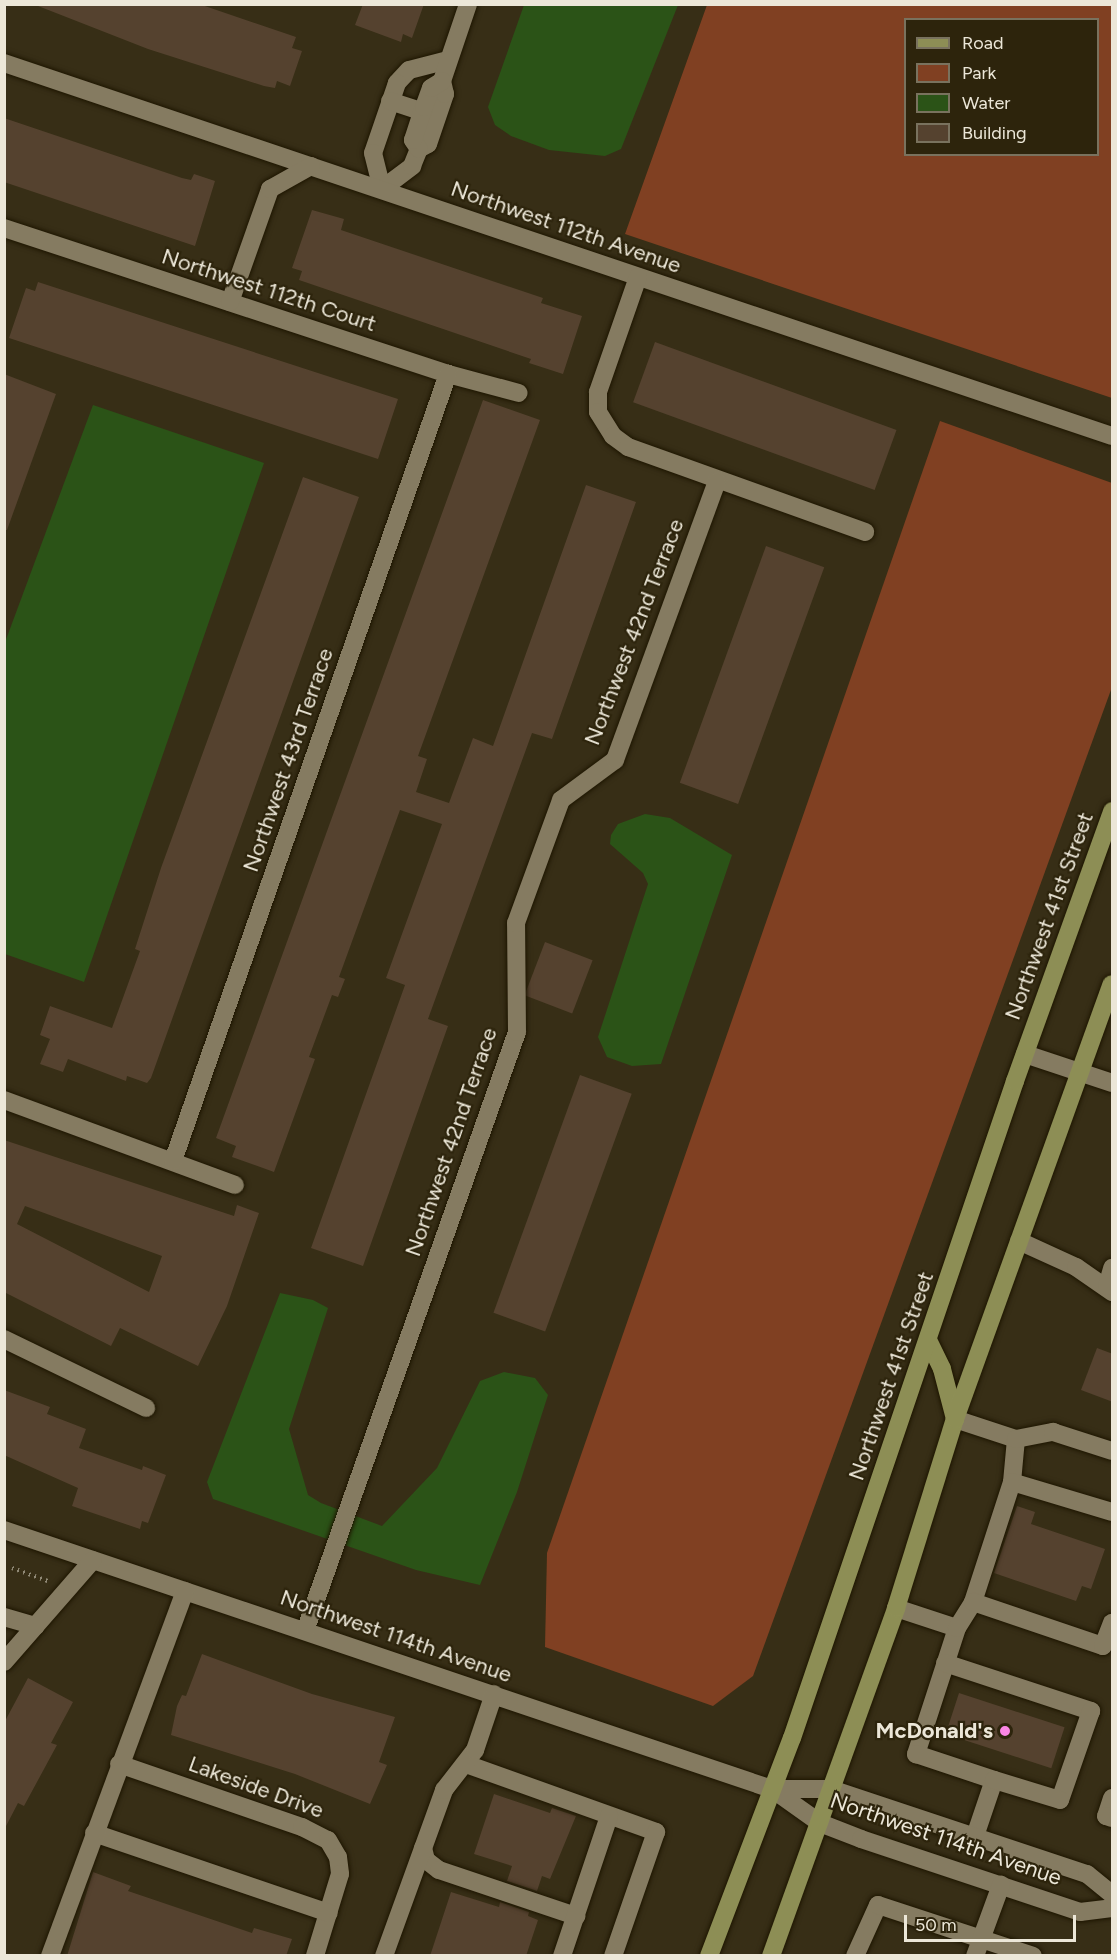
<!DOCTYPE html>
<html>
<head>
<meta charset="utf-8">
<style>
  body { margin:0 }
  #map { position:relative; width:1117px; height:1960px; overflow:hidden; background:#372e16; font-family:Figtree,sans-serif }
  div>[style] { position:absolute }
  .green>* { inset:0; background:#804022 }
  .water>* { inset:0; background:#2b5317 }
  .building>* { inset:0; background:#55422f; transform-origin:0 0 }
  .path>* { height:4px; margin-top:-2px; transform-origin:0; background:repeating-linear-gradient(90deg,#908976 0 1.5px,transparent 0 6px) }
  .roads { filter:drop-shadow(0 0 2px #1e1601) drop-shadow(0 0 2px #1e1601) }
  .minor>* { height:18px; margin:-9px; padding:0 9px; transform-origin:9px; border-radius:9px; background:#857b61 }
  .major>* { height:18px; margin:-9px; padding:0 9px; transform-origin:9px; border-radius:9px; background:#8d8e55 }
  .dots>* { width:16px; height:16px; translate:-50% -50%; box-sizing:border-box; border:3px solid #2d240c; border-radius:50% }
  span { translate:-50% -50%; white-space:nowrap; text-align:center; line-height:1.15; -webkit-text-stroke:4.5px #2d240c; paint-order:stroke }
  .street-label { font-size:22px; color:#ece7d8 }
  .poi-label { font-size:22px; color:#ece7d8; font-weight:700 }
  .right { translate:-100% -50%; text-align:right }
  .frame { position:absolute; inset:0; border:6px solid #ece7d8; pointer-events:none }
  .legend { position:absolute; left:904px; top:18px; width:195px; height:138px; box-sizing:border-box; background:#2d240c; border:2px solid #79725e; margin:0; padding:8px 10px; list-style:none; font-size:18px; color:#ece7d8 }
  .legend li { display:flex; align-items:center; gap:12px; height:30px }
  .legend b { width:30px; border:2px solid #79725e }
  .scale { position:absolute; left:904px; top:1915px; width:172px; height:27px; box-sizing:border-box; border:3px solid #ece7d8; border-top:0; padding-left:8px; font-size:18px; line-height:21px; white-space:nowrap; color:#ece7d8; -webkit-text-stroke:4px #2d240c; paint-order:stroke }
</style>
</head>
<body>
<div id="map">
  <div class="green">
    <i style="clip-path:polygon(evenodd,707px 5px,1112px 5px,1112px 398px,625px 234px,707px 5px,906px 20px,1098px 20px,1098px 154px,906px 154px,906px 20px)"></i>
    <i style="clip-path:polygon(940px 421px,1112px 483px,1112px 687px,753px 1676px,713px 1706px,545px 1647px,547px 1553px)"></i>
  </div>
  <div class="water">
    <i style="clip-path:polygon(524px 5px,678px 5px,621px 149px,605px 156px,549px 150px,511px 136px,495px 125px,488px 107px)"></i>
    <i style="clip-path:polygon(93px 405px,264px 463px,84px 982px,5px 954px,4px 645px)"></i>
    <i style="clip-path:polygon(645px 814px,670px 818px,732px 855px,661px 1064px,632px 1066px,607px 1057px,598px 1037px,648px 884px,643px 873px,610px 844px,611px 835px,618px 824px)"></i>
    <i style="clip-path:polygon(280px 1293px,313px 1300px,328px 1308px,289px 1429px,308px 1495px,321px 1503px,382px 1526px,437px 1468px,480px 1381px,504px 1372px,535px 1378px,548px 1395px,517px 1492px,480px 1585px,416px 1570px,213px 1499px,207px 1482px)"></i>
  </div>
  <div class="building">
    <i style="clip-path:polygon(33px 4px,199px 4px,296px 37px,292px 48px,302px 51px,290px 86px,277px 81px,275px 88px,264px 86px,148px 49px)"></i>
    <i style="clip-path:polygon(363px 4px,424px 4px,412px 38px,403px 34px,401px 42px,355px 25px)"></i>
    <i style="clip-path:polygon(4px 118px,182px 178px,191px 180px,194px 174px,215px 181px,195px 246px,4px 182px)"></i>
    <i style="clip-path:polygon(312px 210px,344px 219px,341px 230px,543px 298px,541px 303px,582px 316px,563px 374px,529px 363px,531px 359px,299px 280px,302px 271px,292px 268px)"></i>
    <i style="clip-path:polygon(38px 282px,398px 399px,378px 459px,9px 338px,26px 288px,35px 291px)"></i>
    <i style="left:655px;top:342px;width:257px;height:64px;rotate:20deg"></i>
    <i style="clip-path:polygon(4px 374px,56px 394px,7px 530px,4px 530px)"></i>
    <i style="clip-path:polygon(483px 400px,540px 420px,418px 756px,427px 759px,416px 792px,449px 803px,473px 738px,493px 746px,586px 485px,636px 502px,552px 739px,532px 733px,428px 1019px,448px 1026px,363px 1266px,311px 1248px,405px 985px,386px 978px,442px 824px,400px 810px,339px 977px,345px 979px,338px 997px,332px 995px,309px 1057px,315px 1059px,274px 1172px,232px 1157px,236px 1146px,216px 1138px)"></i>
    <i style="clip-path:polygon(303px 477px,359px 497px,151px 1078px,147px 1083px,127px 1076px,126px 1081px,68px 1059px,63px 1072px,40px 1064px,50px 1039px,40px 1035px,50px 1006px,112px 1028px,140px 951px,135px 949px,161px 868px)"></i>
    <i style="left:766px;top:546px;width:62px;height:252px;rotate:20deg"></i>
    <i style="left:545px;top:942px;width:51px;height:57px;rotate:21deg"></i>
    <i style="left:580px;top:1075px;width:55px;height:253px;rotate:20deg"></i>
    <i style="clip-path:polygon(evenodd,4px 1140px,234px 1216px,237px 1205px,259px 1213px,227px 1306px,198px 1366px,120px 1328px,111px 1346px,4px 1292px,4px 1140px,25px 1206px,162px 1256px,149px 1292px,17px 1224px,25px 1206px)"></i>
    <i style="clip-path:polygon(1097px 1348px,1113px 1354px,1113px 1402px,1081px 1390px)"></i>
    <i style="clip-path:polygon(4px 1390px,50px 1407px,47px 1414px,86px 1429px,79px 1448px,142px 1470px,143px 1466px,166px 1475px,148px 1523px,142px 1521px,140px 1529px,72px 1506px,78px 1488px,4px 1455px)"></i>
    <i style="clip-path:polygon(1017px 1506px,1035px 1512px,1031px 1524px,1105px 1549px,1091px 1589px,1082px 1586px,1076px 1601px,994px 1573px)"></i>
    <i style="clip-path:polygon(202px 1654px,312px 1694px,395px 1717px,379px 1762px,387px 1765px,370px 1804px,295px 1774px,171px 1735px,177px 1706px,182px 1695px,186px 1696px)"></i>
    <i style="clip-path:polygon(28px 1678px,73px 1702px,51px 1743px,57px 1745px,24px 1806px,18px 1803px,4px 1830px,4px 1723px)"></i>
    <i style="left:959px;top:1693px;width:111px;height:43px;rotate:18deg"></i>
    <i style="clip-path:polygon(494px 1794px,550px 1813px,552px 1808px,576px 1816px,550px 1879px,542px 1876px,537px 1891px,507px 1881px,512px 1866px,474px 1854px)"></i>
    <i style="clip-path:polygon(93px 1872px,131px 1886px,128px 1891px,252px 1933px,254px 1928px,292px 1939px,286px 1956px,67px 1956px)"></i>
    <i style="clip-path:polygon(451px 1892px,499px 1907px,500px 1902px,529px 1912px,528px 1916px,538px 1920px,526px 1956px,430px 1956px)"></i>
  </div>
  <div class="path">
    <i style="left:12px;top:1568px;width:38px;rotate:20deg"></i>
  </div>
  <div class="roads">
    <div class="minor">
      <i style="left:448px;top:60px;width:40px;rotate:165.6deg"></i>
      <i style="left:409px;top:70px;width:18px;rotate:133deg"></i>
      <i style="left:397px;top:83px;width:74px;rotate:108.9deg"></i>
      <i style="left:373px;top:153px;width:37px;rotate:76deg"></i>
      <i style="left:382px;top:189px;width:38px;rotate:-37deg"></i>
      <i style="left:412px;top:166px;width:18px;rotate:-68deg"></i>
      <i style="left:419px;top:149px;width:10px;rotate:-29deg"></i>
      <i style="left:428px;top:144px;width:53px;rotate:-71.2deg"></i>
      <i style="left:445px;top:94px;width:13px;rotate:-103deg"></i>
      <i style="left:442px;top:81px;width:81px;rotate:-71.3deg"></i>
      <i style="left:4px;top:63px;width:1169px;rotate:18.61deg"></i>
      <i style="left:390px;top:101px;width:35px;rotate:18deg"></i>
      <i style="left:419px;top:149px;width:11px;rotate:-124deg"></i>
      <i style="left:413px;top:140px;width:35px;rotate:-72deg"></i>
      <i style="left:424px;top:107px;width:20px;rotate:-70deg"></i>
      <i style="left:431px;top:88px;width:13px;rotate:-32deg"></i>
      <i style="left:4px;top:228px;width:467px;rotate:18.2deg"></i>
      <i style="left:448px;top:374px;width:73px;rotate:15deg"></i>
      <i style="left:638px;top:277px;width:122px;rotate:109.2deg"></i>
      <i style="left:598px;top:392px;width:20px;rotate:90deg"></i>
      <i style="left:598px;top:412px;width:28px;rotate:58deg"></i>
      <i style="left:613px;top:436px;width:19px;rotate:36deg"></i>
      <i style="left:628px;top:447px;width:252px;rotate:19.7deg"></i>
      <i style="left:230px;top:302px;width:120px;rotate:-70.5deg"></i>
      <i style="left:270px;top:189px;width:47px;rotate:-29.3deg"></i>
      <i style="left:1025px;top:1054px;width:92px;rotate:18.4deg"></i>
      <i style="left:4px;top:1100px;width:246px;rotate:20.2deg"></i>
      <i style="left:173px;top:1161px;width:834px;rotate:-70.74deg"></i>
      <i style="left:1019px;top:1241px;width:63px;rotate:24.5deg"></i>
      <i style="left:1076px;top:1267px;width:44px;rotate:34.8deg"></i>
      <i style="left:1107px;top:1286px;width:19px;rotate:-74deg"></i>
      <i style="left:4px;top:1339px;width:158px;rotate:25.9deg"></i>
      <i style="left:955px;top:1419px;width:64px;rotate:18.2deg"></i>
      <i style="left:1016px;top:1439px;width:43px;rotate:95.3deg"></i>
      <i style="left:1016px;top:1439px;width:38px;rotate:-11deg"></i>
      <i style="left:1053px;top:1432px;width:62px;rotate:17.9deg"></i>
      <i style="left:4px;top:1530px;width:810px;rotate:18.64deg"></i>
      <i style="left:772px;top:1789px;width:59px;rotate:35.3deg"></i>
      <i style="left:820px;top:1823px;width:44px;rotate:21.3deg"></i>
      <i style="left:861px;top:1839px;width:231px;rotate:18.4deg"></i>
      <i style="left:1080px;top:1912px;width:32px;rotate:-7deg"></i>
      <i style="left:973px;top:1602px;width:126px;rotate:-72deg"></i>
      <i style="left:1012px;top:1482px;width:104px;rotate:16.7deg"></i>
      <i style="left:896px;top:1608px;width:64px;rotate:18.2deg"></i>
      <i style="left:957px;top:1628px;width:133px;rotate:108deg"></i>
      <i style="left:916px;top:1754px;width:82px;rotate:18.4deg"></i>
      <i style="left:994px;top:1780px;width:59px;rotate:108.7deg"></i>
      <i style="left:4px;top:1617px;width:33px;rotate:16deg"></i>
      <i style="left:957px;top:1628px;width:31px;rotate:-58deg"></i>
      <i style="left:973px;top:1602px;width:137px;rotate:18.7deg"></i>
      <i style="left:1103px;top:1646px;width:25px;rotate:-69deg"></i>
      <i style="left:305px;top:1631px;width:635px;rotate:-70.51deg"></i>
      <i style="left:517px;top:1032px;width:109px;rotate:-90.5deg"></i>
      <i style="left:516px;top:923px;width:131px;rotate:-69.9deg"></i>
      <i style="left:561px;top:800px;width:67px;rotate:-36.5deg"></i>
      <i style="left:615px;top:760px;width:297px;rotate:-69.9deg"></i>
      <i style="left:4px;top:1662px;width:135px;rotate:-48.9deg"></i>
      <i style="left:945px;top:1663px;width:154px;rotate:18.2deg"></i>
      <i style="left:1091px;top:1711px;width:94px;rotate:109.2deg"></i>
      <i style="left:1060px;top:1800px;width:69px;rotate:-163.1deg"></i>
      <i style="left:119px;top:1764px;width:194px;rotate:19deg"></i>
      <i style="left:302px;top:1827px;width:29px;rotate:27deg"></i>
      <i style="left:328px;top:1840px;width:20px;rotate:60deg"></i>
      <i style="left:338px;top:1857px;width:17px;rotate:83deg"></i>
      <i style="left:340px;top:1874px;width:86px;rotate:107deg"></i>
      <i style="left:466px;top:1764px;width:202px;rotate:19.7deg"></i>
      <i style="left:656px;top:1832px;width:131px;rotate:109.1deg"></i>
      <i style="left:772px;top:1789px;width:59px"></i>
      <i style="left:831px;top:1789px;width:270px;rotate:18.4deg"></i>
      <i style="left:1087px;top:1874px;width:32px;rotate:39deg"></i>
      <i style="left:1112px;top:1798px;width:19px;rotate:108deg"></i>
      <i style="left:1106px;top:1816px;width:6px;rotate:18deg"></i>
      <i style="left:94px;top:1833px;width:248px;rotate:18.8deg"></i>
      <i style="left:423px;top:1848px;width:12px;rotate:76deg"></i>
      <i style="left:426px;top:1860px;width:16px;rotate:38deg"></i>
      <i style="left:439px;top:1870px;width:145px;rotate:18.6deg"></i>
      <i style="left:50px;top:1956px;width:389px;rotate:-69.7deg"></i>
      <i style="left:384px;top:1956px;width:177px;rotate:-70.1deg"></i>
      <i style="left:444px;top:1790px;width:51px;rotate:-52.2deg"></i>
      <i style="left:475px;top:1750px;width:59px;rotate:-71.3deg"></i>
      <i style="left:562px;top:1956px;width:148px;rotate:-71.4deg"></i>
      <i style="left:855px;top:1956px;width:56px;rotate:-65.7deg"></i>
      <i style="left:878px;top:1905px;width:163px;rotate:18.2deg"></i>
      <i style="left:975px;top:1956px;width:76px;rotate:-69.9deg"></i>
    </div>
    <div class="major">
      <i style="left:928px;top:1340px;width:32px;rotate:64deg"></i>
      <i style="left:942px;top:1369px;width:52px;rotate:75.4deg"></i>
      <i style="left:709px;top:1956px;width:233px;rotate:-69.2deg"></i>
      <i style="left:792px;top:1738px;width:694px;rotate:-71.25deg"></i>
      <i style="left:1015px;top:1081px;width:287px;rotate:-70.2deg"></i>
      <i style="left:771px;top:1956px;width:370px;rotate:-70.2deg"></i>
      <i style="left:896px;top:1608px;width:198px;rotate:-72.7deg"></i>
      <i style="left:955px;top:1419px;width:462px;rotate:-70.2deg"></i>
    </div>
  </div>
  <div class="dots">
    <i style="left:1005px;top:1731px;background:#fb86e5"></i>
  </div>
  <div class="street-label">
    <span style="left:566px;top:227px;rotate:19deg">Northwest 112th Avenue</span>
    <span style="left:269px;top:290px;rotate:18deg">Northwest 112th Court</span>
    <span style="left:634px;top:632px;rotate:-69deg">Northwest 42nd Terrace</span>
    <span style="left:288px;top:760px;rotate:-71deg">Northwest 43rd Terrace</span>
    <span style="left:1049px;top:916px;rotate:-70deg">Northwest 41st Street</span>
    <span style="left:451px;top:1142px;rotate:-71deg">Northwest 42nd Terrace</span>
    <span style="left:891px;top:1376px;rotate:-71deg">Northwest 41st Street</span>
    <span style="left:396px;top:1636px;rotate:19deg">Northwest 114th Avenue</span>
    <span style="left:256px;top:1787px;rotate:20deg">Lakeside Drive</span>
    <span style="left:946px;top:1839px;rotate:19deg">Northwest 114th Avenue</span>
  </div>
  <div class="poi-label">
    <span class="right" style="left:993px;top:1731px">McDonald's</span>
  </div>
  <div class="frame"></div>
  <ul class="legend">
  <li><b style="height:8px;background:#8d8e55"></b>Road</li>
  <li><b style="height:16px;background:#804022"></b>Park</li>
  <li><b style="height:16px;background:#2b5317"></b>Water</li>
  <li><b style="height:16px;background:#55422f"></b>Building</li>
  </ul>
  <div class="scale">50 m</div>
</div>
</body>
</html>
